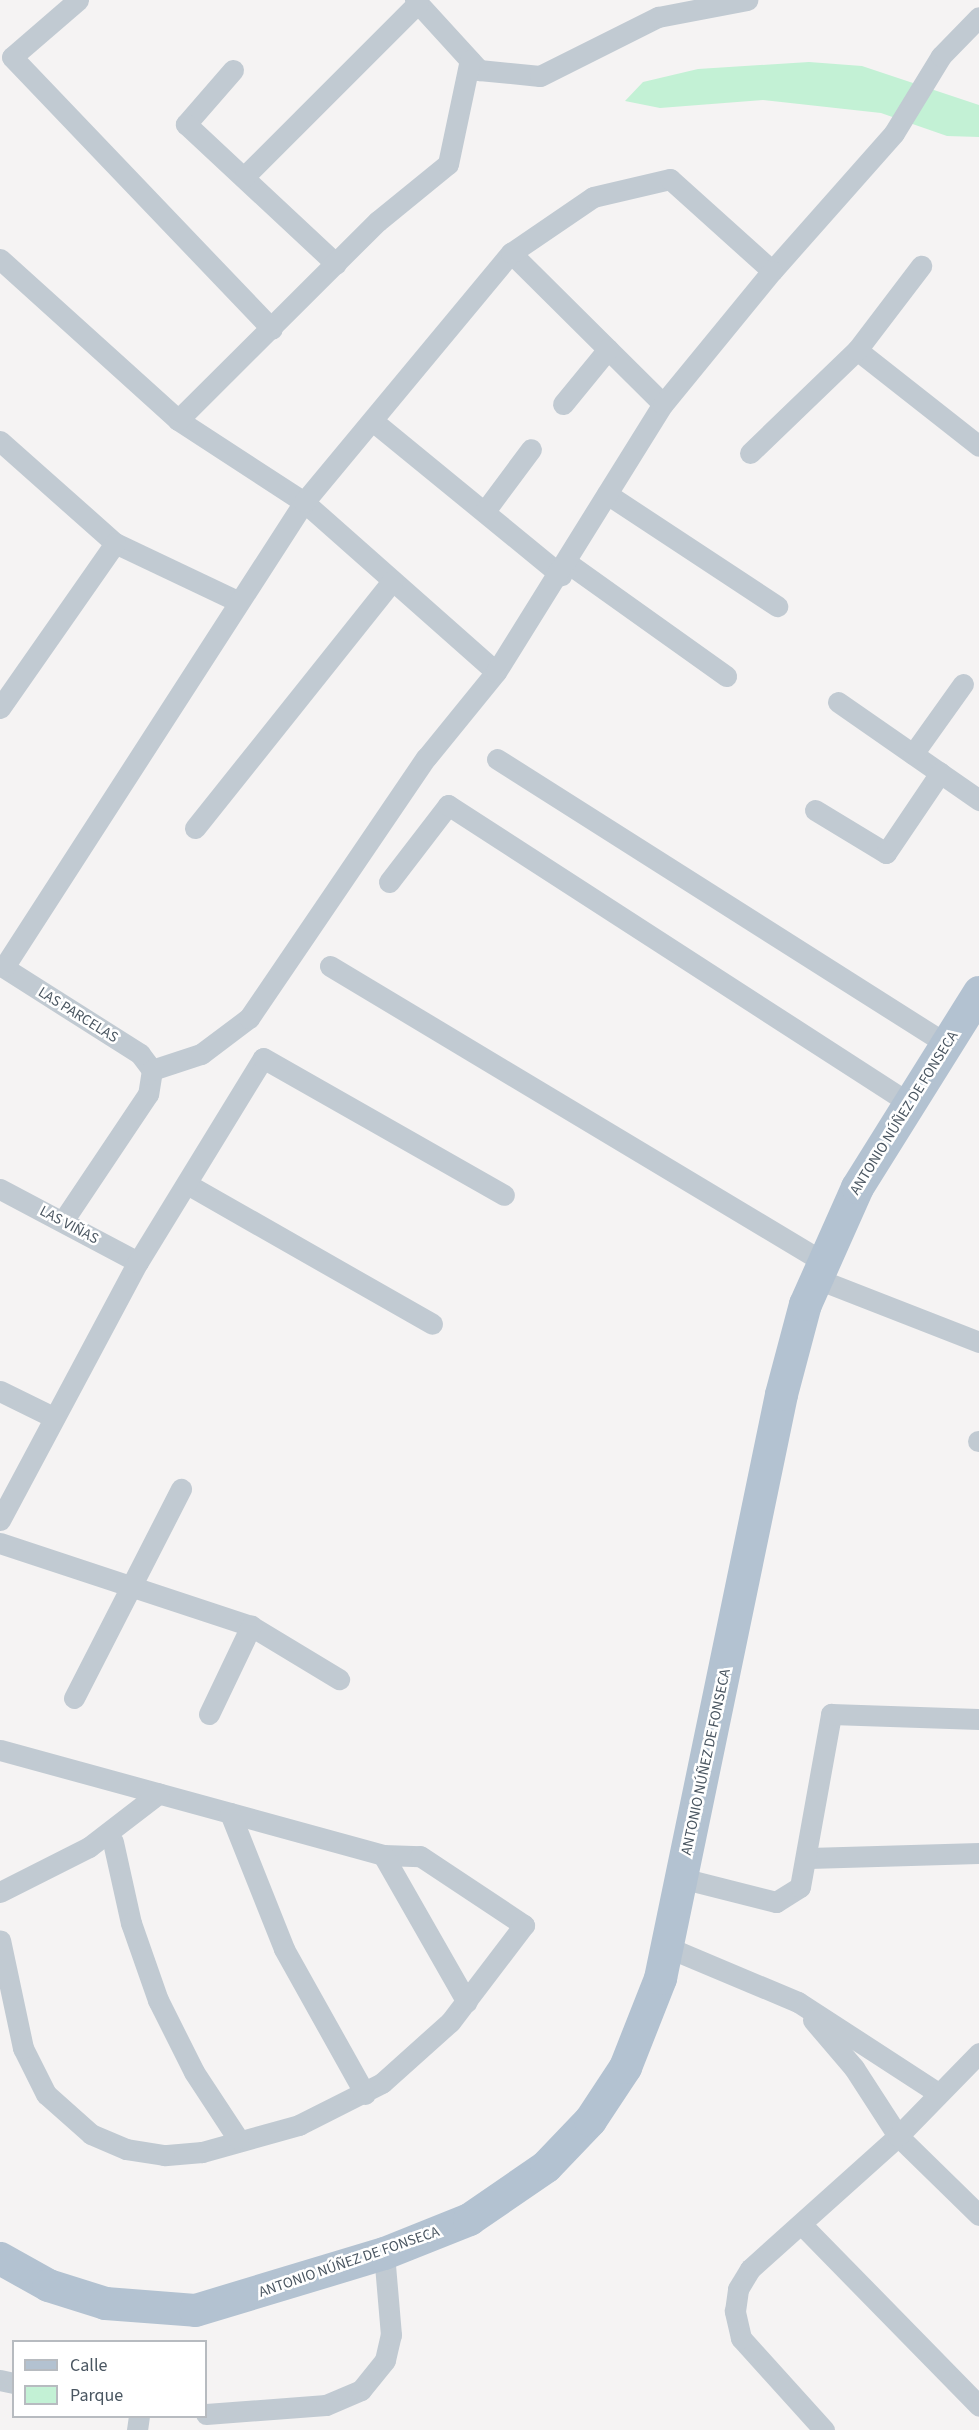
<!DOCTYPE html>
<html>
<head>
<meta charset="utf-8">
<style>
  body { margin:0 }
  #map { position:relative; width:979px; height:2430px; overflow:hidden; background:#f5f3f3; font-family:"Source Sans 3",sans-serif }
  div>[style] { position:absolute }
  .green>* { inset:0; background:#c3f1d5 }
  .street>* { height:21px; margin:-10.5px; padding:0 10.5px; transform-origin:10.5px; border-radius:10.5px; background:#c1cad2 }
  .primary>* { height:33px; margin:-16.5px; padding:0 16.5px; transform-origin:16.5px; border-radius:16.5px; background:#b3c2d1 }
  span { translate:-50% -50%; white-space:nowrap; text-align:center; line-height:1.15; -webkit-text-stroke:5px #fff; paint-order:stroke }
  .street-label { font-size:15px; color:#4a5661 }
  .legend { position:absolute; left:12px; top:2340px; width:195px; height:78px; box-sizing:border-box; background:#fff; border:2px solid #b7bbc0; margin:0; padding:8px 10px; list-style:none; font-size:18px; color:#4a5661 }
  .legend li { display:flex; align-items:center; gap:12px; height:30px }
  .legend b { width:30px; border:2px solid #b7bbc0 }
</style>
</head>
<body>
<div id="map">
  <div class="green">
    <i style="clip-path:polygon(809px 62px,862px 66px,979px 105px,979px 137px,947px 136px,881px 113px,763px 100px,660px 108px,625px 101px,643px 82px,698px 69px)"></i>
  </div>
  <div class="street">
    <i style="left:78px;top:0;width:87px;rotate:139.2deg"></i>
    <i style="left:12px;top:57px;width:376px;rotate:46.3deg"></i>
    <i style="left:415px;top:0;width:95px;rotate:47.6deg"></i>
    <i style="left:479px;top:70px;width:61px;rotate:5.6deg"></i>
    <i style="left:540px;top:76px;width:132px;rotate:-26.6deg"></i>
    <i style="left:658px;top:17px;width:91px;rotate:-10.8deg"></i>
    <i style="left:233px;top:70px;width:72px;rotate:131deg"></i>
    <i style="left:186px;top:124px;width:205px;rotate:43deg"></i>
    <i style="left:244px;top:177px;width:246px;rotate:-45deg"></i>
    <i style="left:511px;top:253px;width:214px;rotate:44.8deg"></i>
    <i style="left:0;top:259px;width:240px;rotate:42.1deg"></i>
    <i style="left:178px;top:420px;width:150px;rotate:33.1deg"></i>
    <i style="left:304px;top:502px;width:256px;rotate:41.5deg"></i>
    <i style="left:857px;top:350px;width:155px;rotate:38.2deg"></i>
    <i style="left:563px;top:404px;width:71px;rotate:-50.7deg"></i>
    <i style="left:178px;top:420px;width:282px;rotate:-44.9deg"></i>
    <i style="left:378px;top:221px;width:90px;rotate:-39.2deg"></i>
    <i style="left:448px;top:164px;width:106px;rotate:-78.1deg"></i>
    <i style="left:374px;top:422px;width:242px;rotate:39.3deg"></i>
    <i style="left:0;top:441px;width:154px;rotate:41.6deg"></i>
    <i style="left:115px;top:543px;width:137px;rotate:25.4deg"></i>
    <i style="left:750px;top:453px;width:149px;rotate:-43.9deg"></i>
    <i style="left:857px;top:350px;width:106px;rotate:-52.7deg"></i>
    <i style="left:607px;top:494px;width:204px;rotate:33.4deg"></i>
    <i style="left:485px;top:511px;width:77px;rotate:-53.4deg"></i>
    <i style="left:569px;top:564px;width:193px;rotate:35.5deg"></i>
    <i style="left:838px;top:702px;width:172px;rotate:34.8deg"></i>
    <i style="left:0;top:708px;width:201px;rotate:-55.1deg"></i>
    <i style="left:913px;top:754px;width:86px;rotate:-54.5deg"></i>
    <i style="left:497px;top:759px;width:534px;rotate:32.38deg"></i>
    <i style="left:815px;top:810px;width:83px;rotate:31.2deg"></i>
    <i style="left:886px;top:853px;width:97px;rotate:-56deg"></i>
    <i style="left:195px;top:828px;width:316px;rotate:-51.4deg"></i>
    <i style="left:389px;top:882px;width:97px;rotate:-52.5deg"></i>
    <i style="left:448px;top:805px;width:549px;rotate:32.88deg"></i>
    <i style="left:0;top:965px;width:166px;rotate:32.4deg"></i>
    <i style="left:140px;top:1054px;width:20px;rotate:53deg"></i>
    <i style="left:152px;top:1070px;width:24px;rotate:99deg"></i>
    <i style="left:148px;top:1094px;width:153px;rotate:123.8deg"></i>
    <i style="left:330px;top:966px;width:574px;rotate:30.95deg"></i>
    <i style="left:4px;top:967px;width:553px;rotate:-57.17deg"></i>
    <i style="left:304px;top:502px;width:324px;rotate:-50.3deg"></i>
    <i style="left:511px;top:253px;width:99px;rotate:-34.3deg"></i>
    <i style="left:593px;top:197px;width:79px;rotate:-13.2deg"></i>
    <i style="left:670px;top:179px;width:137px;rotate:42deg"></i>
    <i style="left:772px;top:271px;width:184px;rotate:-48.5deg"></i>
    <i style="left:894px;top:133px;width:90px;rotate:-58.6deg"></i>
    <i style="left:941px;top:56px;width:54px;rotate:-45.7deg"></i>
    <i style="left:152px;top:1070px;width:52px;rotate:-18.1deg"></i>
    <i style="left:201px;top:1054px;width:60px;rotate:-36.9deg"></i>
    <i style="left:249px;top:1018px;width:315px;rotate:-55.8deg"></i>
    <i style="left:426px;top:758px;width:111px;rotate:-50.9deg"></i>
    <i style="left:496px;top:672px;width:316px;rotate:-58.1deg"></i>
    <i style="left:663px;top:404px;width:172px;rotate:-50.7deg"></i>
    <i style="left:187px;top:1184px;width:282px;rotate:29.7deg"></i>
    <i style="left:0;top:1189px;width:156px;rotate:27.9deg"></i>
    <i style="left:815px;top:1278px;width:176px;rotate:21.3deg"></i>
    <i style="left:0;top:1391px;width:59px;rotate:26.1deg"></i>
    <i style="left:978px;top:1441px;width:1px"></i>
    <i style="left:0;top:1520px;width:293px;rotate:-61.9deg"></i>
    <i style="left:138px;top:1262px;width:239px;rotate:-58.5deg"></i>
    <i style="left:263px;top:1058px;width:277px;rotate:29.6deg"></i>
    <i style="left:0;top:1543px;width:264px;rotate:18.3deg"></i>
    <i style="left:251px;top:1626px;width:103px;rotate:31.1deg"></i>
    <i style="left:74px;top:1698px;width:235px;rotate:-62.9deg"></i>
    <i style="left:209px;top:1714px;width:98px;rotate:-64.5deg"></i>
    <i style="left:0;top:1750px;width:397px;rotate:15.3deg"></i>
    <i style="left:383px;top:1855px;width:37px;rotate:2deg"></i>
    <i style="left:420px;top:1856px;width:125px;rotate:33.6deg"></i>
    <i style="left:524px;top:1925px;width:122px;rotate:127.3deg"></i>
    <i style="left:450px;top:2022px;width:91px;rotate:138.1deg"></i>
    <i style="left:382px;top:2083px;width:93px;rotate:153.2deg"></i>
    <i style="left:299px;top:2125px;width:101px;rotate:164.4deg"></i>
    <i style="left:202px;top:2152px;width:38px;rotate:175deg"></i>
    <i style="left:164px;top:2155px;width:38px;rotate:-171deg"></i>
    <i style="left:126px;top:2149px;width:38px;rotate:-157deg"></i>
    <i style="left:91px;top:2134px;width:60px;rotate:-138.4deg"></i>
    <i style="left:46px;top:2094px;width:51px;rotate:-116.6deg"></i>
    <i style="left:23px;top:2048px;width:110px;rotate:-102deg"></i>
    <i style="left:230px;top:1813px;width:146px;rotate:68.3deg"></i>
    <i style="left:284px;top:1949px;width:166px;rotate:60.8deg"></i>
    <i style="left:113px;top:1842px;width:83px;rotate:77.5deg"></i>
    <i style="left:131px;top:1923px;width:82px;rotate:70.7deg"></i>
    <i style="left:158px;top:2000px;width:80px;rotate:63.4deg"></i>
    <i style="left:194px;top:2072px;width:80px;rotate:56.7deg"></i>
    <i style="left:383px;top:1855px;width:169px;rotate:60.3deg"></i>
    <i style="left:809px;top:1858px;width:170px;rotate:-1.7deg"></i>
    <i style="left:681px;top:1878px;width:98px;rotate:14.2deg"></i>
    <i style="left:776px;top:1902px;width:28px;rotate:-32deg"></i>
    <i style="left:800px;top:1887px;width:176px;rotate:-79.8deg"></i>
    <i style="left:831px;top:1714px;width:148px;rotate:1.9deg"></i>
    <i style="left:0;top:1892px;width:100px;rotate:-26.8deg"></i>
    <i style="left:89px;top:1847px;width:88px;rotate:-37.6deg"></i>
    <i style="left:667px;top:1947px;width:142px;rotate:22.8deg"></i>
    <i style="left:798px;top:2002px;width:167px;rotate:33deg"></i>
    <i style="left:813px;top:2020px;width:63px;rotate:49.5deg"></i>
    <i style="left:854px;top:2068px;width:81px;rotate:57.1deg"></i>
    <i style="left:898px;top:2136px;width:113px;rotate:44.3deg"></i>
    <i style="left:802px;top:2225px;width:253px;rotate:45.6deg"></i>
    <i style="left:0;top:2380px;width:14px;rotate:12deg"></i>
    <i style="left:206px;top:2414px;width:120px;rotate:-4.3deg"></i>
    <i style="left:326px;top:2405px;width:38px;rotate:-23deg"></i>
    <i style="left:361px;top:2390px;width:38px;rotate:-51deg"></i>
    <i style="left:385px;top:2360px;width:26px;rotate:-77deg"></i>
    <i style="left:391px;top:2335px;width:82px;rotate:-94.9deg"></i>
    <i style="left:137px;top:2430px;width:14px;rotate:-82deg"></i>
    <i style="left:824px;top:2430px;width:124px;rotate:-132.1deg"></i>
    <i style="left:741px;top:2338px;width:28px;rotate:-103deg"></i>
    <i style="left:735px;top:2311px;width:22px;rotate:-82deg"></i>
    <i style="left:738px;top:2289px;width:23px;rotate:-59deg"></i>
    <i style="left:750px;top:2269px;width:199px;rotate:-41.9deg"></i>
    <i style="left:898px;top:2136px;width:116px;rotate:-45.7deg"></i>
  </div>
  <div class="primary">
    <i style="left:0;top:2258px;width:55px;rotate:29.4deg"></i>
    <i style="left:48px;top:2285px;width:60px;rotate:17.5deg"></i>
    <i style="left:105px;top:2303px;width:90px;rotate:4.4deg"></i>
    <i style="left:195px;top:2310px;width:197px;rotate:-16.8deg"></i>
    <i style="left:384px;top:2253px;width:92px;rotate:-21.8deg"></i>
    <i style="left:469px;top:2219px;width:93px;rotate:-34.5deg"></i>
    <i style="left:546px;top:2166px;width:64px;rotate:-46.3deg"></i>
    <i style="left:590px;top:2120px;width:64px;rotate:-56.6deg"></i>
    <i style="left:625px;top:2067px;width:96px;rotate:-68.5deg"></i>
    <i style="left:660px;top:1978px;width:596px;rotate:-78.29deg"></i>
    <i style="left:781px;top:1394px;width:93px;rotate:-75.1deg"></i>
    <i style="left:805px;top:1304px;width:128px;rotate:-66deg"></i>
    <i style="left:857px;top:1187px;width:230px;rotate:-58deg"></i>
  </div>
  <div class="street-label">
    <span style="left:78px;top:1015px;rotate:32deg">LAS PARCELAS</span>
    <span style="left:904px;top:1113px;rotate:-58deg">ANTONIO NÚÑEZ DE FONSECA</span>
    <span style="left:69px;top:1225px;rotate:28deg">LAS VIÑAS</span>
    <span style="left:706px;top:1762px;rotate:-78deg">ANTONIO NÚÑEZ DE FONSECA</span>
    <span style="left:349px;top:2262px;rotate:-19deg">ANTONIO NÚÑEZ DE FONSECA</span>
  </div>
  <ul class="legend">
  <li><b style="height:8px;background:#b3c2d1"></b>Calle</li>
  <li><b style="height:16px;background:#c3f1d5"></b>Parque</li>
  </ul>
</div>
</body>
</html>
